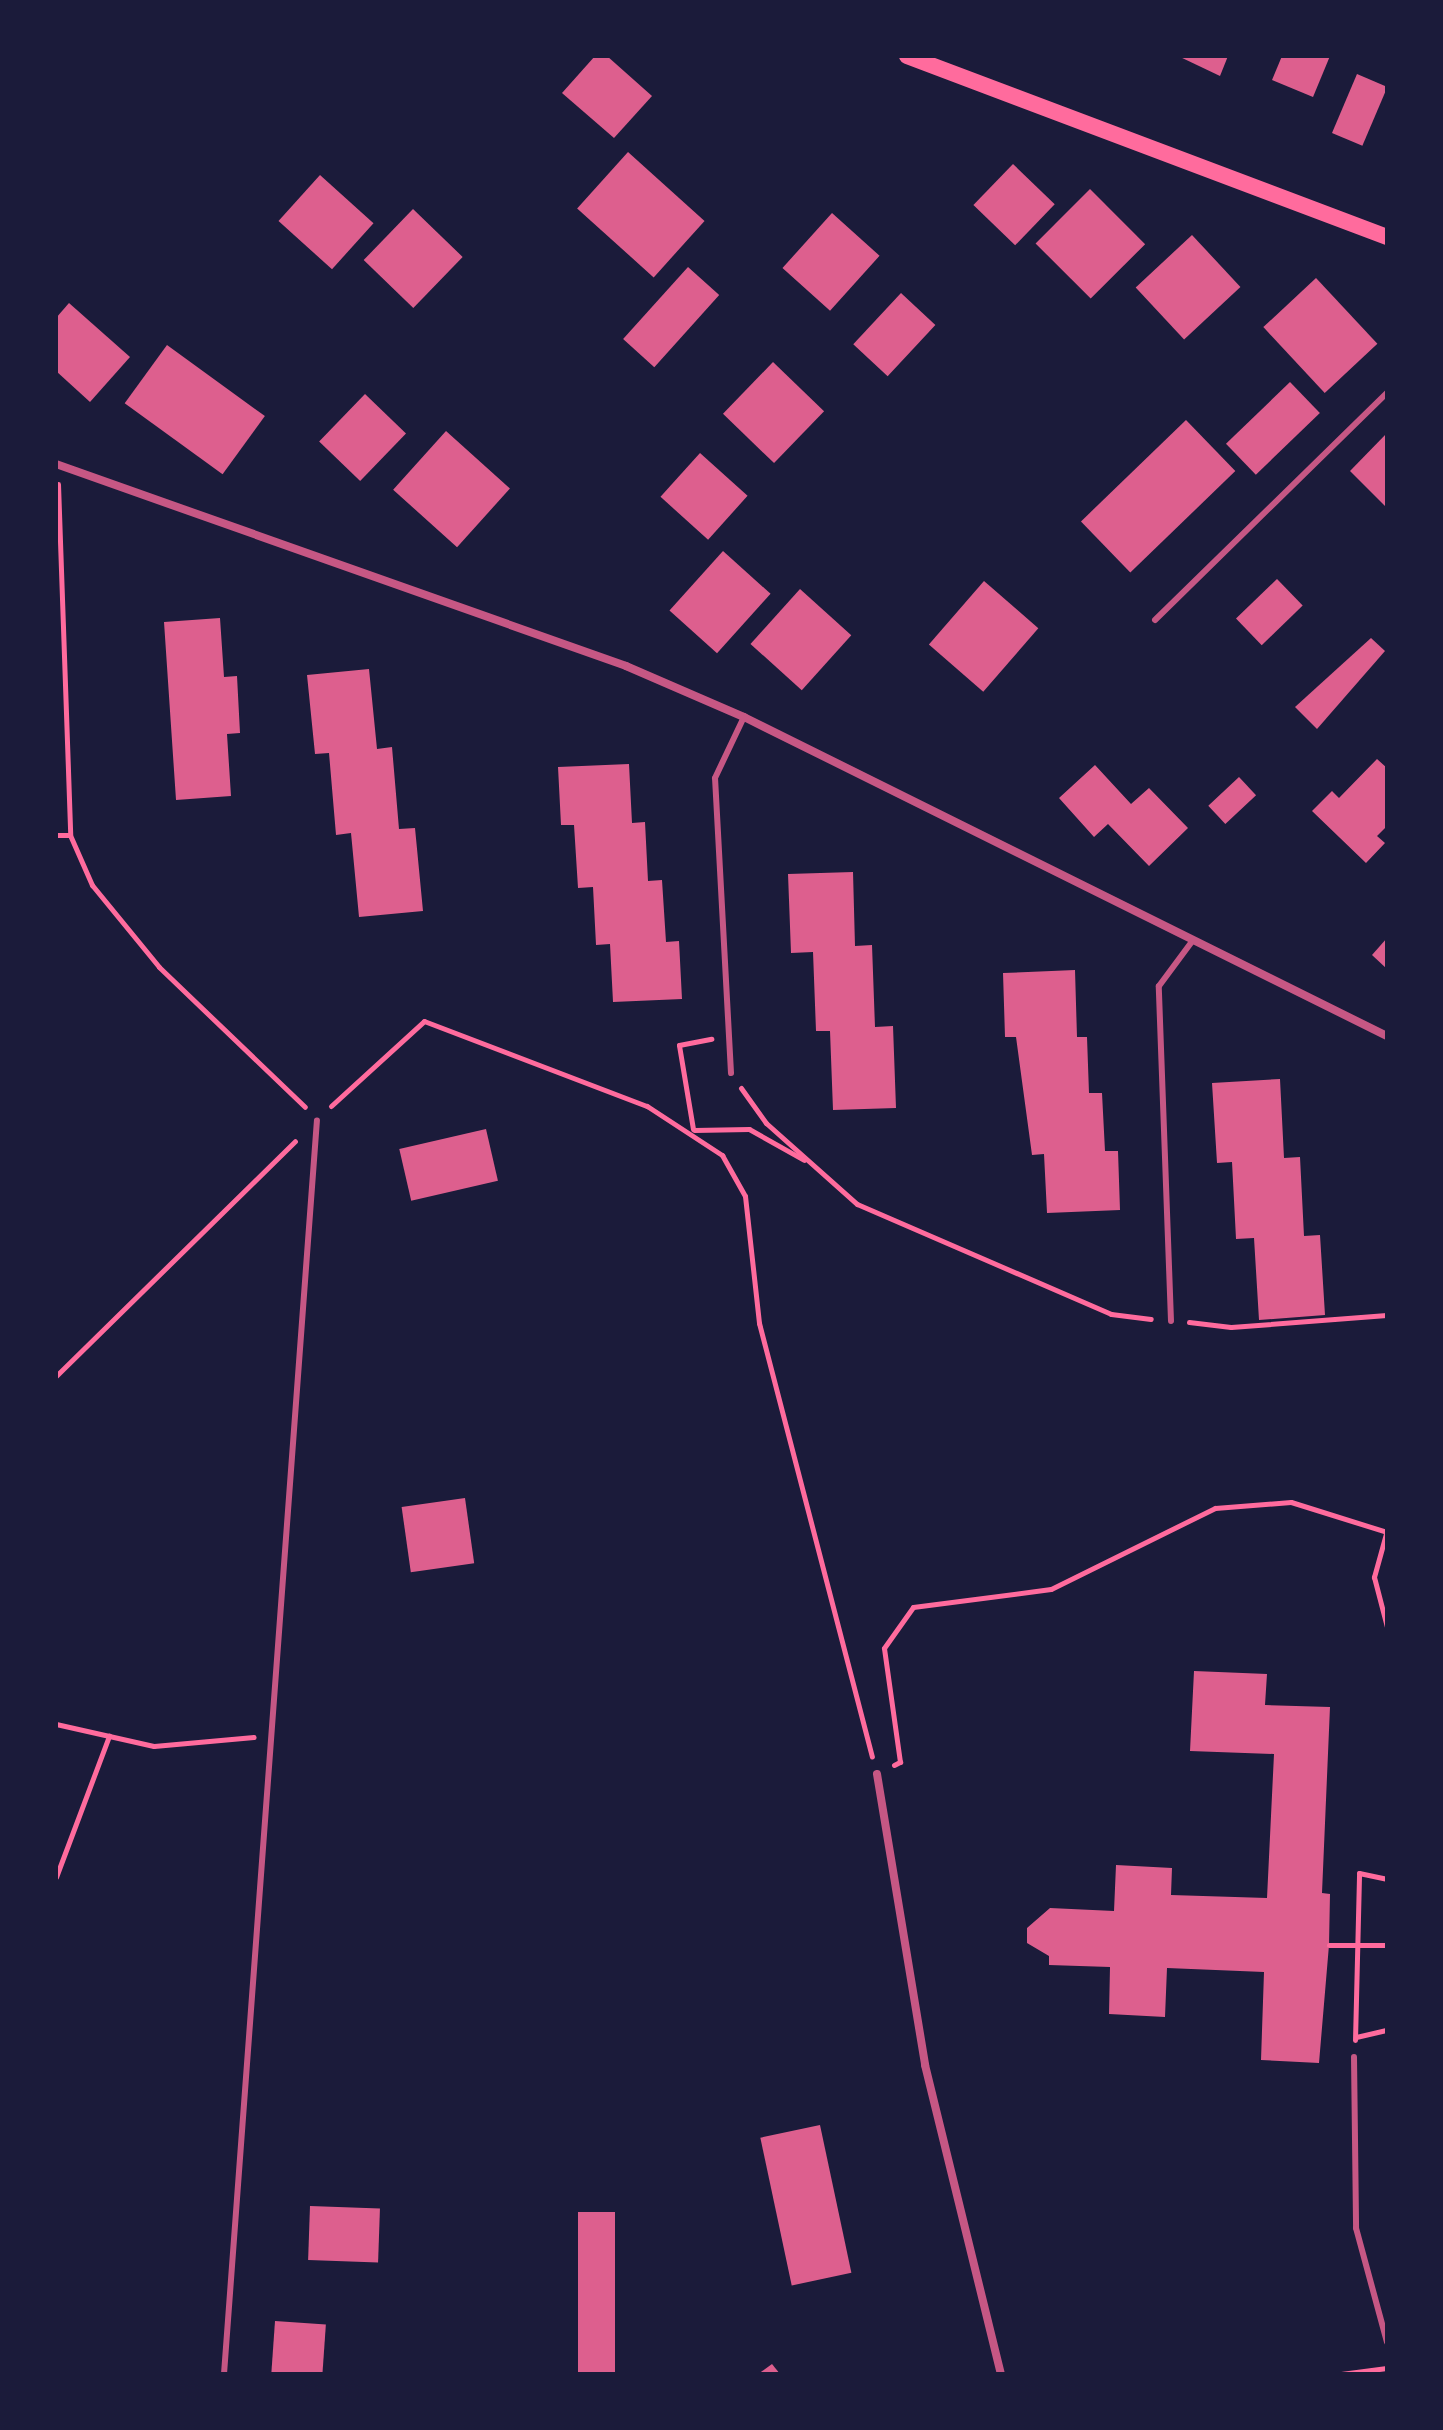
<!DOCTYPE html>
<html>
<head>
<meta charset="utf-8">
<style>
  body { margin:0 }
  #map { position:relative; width:1443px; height:2430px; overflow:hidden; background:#1b1b3a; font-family:"Roboto Condensed",sans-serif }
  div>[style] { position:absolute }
  .building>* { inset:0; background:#dd5f8e; transform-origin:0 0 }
  .path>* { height:5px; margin:-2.5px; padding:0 2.5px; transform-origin:2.5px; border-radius:2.5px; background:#ff6b9d }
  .service>* { height:6px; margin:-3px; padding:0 3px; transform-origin:3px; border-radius:3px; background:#c65784 }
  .minor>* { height:8px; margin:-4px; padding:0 4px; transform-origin:4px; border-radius:4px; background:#c65784 }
  .secondary>* { height:16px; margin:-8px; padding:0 8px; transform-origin:8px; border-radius:8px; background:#ff6b9d }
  span { translate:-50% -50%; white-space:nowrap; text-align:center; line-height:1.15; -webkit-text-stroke:6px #1b1b3a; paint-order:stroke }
  .frame { position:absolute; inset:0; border:58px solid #1b1b3a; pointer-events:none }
</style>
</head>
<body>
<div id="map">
  <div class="building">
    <i style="clip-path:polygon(595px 56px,607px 56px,652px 96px,614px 138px,562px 93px)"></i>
    <i style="clip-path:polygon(1178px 56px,1228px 56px,1220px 76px)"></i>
    <i style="clip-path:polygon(1282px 56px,1330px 56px,1313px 97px,1272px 80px)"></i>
    <i style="left:1357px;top:74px;width:33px;height:64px;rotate:23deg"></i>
    <i style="left:628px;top:152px;width:103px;height:76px;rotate:42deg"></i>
    <i style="left:1013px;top:164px;width:58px;height:57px;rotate:44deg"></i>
    <i style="left:320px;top:175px;width:72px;height:62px;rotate:42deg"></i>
    <i style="left:1090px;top:189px;width:78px;height:77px;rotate:45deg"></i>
    <i style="left:413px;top:209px;width:69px;height:71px;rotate:44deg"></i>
    <i style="left:832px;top:213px;width:64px;height:74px;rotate:42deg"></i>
    <i style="left:1192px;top:235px;width:71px;height:77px;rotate:47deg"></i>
    <i style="left:688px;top:267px;width:42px;height:97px;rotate:42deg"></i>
    <i style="left:1316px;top:278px;width:90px;height:72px;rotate:47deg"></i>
    <i style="left:901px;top:293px;width:47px;height:70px;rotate:43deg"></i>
    <i style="clip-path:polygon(69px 303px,130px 357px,90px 402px,56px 371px,56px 318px)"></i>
    <i style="left:167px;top:345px;width:121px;height:72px;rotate:36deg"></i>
    <i style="left:773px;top:362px;width:71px;height:72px;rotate:44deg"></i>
    <i style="left:1290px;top:382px;width:43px;height:89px;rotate:46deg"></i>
    <i style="left:365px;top:394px;width:57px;height:66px;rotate:44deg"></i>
    <i style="left:1186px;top:420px;width:71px;height:146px;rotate:46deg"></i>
    <i style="left:446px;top:431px;width:86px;height:79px;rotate:42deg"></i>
    <i style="clip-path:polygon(1387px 433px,1387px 508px,1350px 471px)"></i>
    <i style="left:700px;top:453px;width:64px;height:59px;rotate:42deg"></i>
    <i style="left:723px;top:551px;width:64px;height:80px;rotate:42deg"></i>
    <i style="left:1277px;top:579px;width:37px;height:57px;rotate:46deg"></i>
    <i style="left:984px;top:581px;width:72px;height:84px;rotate:41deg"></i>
    <i style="left:800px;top:589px;width:69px;height:74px;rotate:42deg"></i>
    <i style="clip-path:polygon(220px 618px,224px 677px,237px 676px,240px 733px,227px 734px,231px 796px,176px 800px,164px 622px)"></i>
    <i style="clip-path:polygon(1371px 638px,1385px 651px,1317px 729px,1295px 707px)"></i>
    <i style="clip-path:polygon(369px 669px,377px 749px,392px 747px,399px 829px,415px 828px,423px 911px,359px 917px,351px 833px,336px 835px,329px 753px,315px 754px,307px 675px)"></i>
    <i style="clip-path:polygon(1377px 759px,1387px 768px,1387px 826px,1377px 836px,1385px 843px,1366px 863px,1312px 811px,1332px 791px,1339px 798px)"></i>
    <i style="clip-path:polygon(629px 764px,632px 823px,645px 822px,648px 881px,662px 880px,666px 942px,679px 941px,682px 999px,613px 1002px,610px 944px,596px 945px,593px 887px,578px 888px,574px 825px,561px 825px,558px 767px)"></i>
    <i style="clip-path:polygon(1095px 765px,1131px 804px,1149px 788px,1188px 828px,1149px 866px,1108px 824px,1094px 837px,1059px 798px)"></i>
    <i style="left:1239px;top:777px;width:25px;height:42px;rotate:47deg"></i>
    <i style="clip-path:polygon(853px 872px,855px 946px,872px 945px,875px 1027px,893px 1026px,896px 1108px,833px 1110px,830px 1031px,816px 1031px,813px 952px,791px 953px,788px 874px)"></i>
    <i style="clip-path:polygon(1387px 938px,1387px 969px,1372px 955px)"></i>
    <i style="clip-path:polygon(1075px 970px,1077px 1037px,1087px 1037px,1089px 1093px,1102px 1093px,1105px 1151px,1118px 1151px,1120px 1210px,1047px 1213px,1044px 1154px,1032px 1155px,1016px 1037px,1005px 1037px,1003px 973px)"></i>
    <i style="clip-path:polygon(1280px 1079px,1284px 1158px,1300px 1157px,1304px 1236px,1320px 1235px,1325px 1315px,1259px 1320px,1254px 1238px,1236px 1239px,1232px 1162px,1217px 1163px,1212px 1083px)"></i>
    <i style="left:486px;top:1129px;width:53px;height:89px;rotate:77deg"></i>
    <i style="left:465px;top:1498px;width:66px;height:64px;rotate:82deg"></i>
    <i style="clip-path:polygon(1194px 1671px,1267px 1674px,1265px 1705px,1330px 1707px,1322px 1893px,1330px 1894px,1329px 1945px,1319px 2063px,1261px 2060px,1264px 1972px,1167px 1968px,1165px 2017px,1109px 2014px,1110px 1967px,1049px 1965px,1049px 1956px,1027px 1943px,1027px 1928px,1050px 1908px,1114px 1911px,1116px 1865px,1172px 1868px,1171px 1895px,1267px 1898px,1274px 1754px,1190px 1751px)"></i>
    <i style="left:820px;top:2125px;width:151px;height:61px;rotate:78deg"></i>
    <i style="left:310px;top:2206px;width:70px;height:54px;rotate:2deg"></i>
    <i style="left:578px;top:2212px;width:37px;height:162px"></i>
    <i style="left:275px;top:2321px;width:51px;height:53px;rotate:4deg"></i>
    <i style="clip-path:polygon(772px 2364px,780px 2374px,758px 2374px)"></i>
  </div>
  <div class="path">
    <i style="left:58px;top:484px;width:351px;rotate:88deg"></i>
    <i style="left:70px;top:835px;width:55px;rotate:66.3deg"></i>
    <i style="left:92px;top:885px;width:106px;rotate:50.7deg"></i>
    <i style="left:159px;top:967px;width:202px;rotate:43.8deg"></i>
    <i style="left:56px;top:835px;width:14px"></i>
    <i style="left:741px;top:1088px;width:43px;rotate:54.5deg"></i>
    <i style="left:766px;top:1123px;width:122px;rotate:41.7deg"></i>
    <i style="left:857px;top:1204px;width:277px;rotate:23.4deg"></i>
    <i style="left:1111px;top:1314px;width:40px;rotate:7.1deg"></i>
    <i style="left:331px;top:1106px;width:126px;rotate:-42.4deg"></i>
    <i style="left:424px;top:1021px;width:239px;rotate:20.9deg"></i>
    <i style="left:647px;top:1106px;width:90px;rotate:33.2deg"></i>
    <i style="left:722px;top:1155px;width:47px;rotate:60.7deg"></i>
    <i style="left:745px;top:1196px;width:128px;rotate:83.7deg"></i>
    <i style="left:759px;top:1323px;width:448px;rotate:75.4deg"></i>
    <i style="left:693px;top:1129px;width:85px;rotate:-99.5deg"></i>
    <i style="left:679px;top:1045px;width:33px;rotate:-11deg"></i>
    <i style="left:694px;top:1130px;width:55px;rotate:-1deg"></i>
    <i style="left:749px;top:1129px;width:63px;rotate:29.4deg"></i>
    <i style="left:1189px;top:1322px;width:42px;rotate:6.8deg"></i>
    <i style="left:1231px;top:1327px;width:156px;rotate:-4.4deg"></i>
    <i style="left:56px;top:1376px;width:335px;rotate:-44.5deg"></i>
    <i style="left:1387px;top:1530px;width:49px;rotate:105.5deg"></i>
    <i style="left:1374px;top:1577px;width:52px;rotate:75.4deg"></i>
    <i style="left:56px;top:1724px;width:100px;rotate:12.7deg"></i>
    <i style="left:154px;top:1746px;width:100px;rotate:-5.1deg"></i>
    <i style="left:894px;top:1765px;width:7px;rotate:-27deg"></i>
    <i style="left:900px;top:1762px;width:115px;rotate:-98deg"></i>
    <i style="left:884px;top:1648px;width:50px;rotate:-54.7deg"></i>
    <i style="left:913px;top:1607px;width:139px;rotate:-7.4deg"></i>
    <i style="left:1051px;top:1589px;width:183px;rotate:-26.3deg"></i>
    <i style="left:1215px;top:1508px;width:76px;rotate:-4.5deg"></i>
    <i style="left:1291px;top:1502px;width:101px;rotate:17.4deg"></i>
    <i style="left:56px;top:1877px;width:151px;rotate:-69.4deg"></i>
    <i style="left:1329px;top:1945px;width:58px"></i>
    <i style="left:1356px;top:2037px;width:32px;rotate:-13deg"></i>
    <i style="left:1355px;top:2040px;width:167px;rotate:-88.6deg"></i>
    <i style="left:1359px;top:1873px;width:29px;rotate:12deg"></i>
    <i style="left:1341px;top:2374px;width:46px;rotate:-7.4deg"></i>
  </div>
  <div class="service">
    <i style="left:1155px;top:620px;width:325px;rotate:-44.4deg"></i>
    <i style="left:731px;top:1073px;width:295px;rotate:-93.1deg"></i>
    <i style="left:715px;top:778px;width:68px;rotate:-64.6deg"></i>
    <i style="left:1171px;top:1321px;width:335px;rotate:-92.1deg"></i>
    <i style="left:1159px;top:986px;width:57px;rotate:-53.5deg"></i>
    <i style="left:1354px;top:2057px;width:171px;rotate:89.3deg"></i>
    <i style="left:1356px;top:2228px;width:118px;rotate:74.8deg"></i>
    <i style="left:224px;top:2374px;width:1257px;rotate:-85.76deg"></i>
  </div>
  <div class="minor">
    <i style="left:56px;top:464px;width:605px;rotate:19.51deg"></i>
    <i style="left:626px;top:666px;width:129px;rotate:23.4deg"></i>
    <i style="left:744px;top:717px;width:718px;rotate:26.39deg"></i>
    <i style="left:877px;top:1774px;width:295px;rotate:80.6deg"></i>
    <i style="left:925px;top:2065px;width:318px;rotate:76.2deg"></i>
  </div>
  <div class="secondary">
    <i style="left:907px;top:56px;width:513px;rotate:20.66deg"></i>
  </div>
  <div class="frame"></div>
</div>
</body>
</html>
